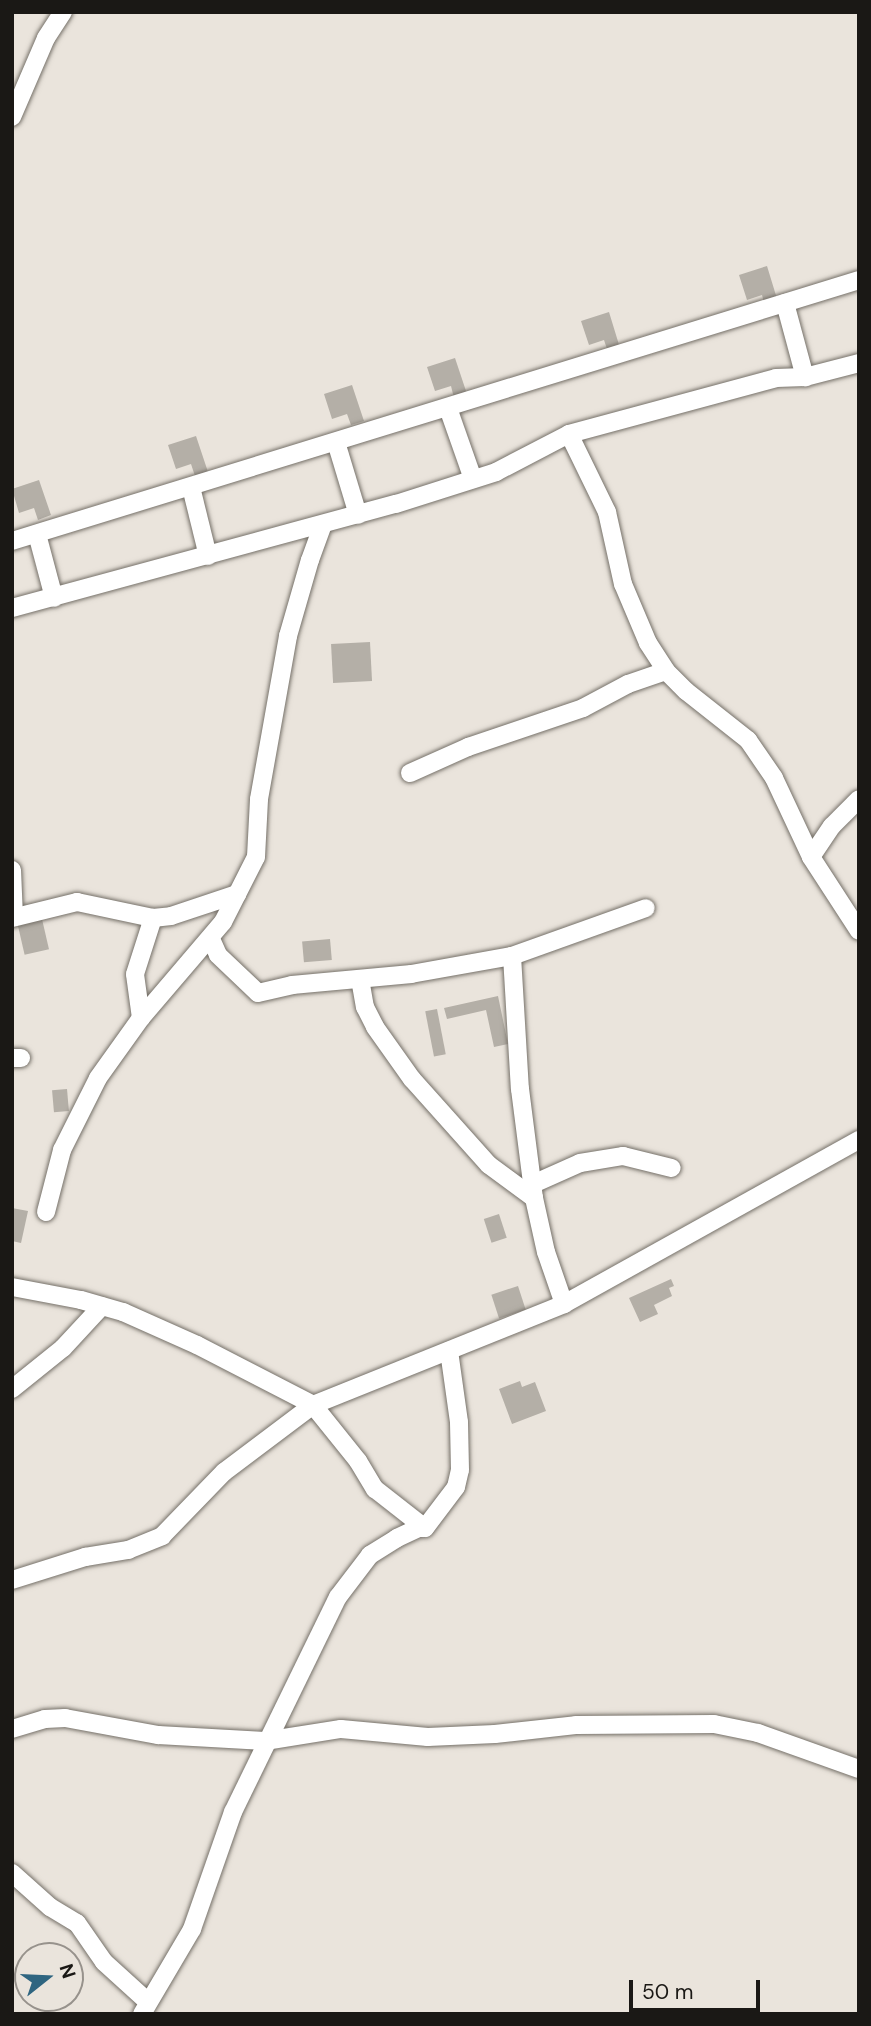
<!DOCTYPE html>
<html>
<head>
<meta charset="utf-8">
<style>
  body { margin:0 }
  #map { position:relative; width:871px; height:2026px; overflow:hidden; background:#eae4dc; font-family:"DM Sans",sans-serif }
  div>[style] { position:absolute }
  .building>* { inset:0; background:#b4afa7; transform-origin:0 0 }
  .roads { filter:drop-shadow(0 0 2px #757068) drop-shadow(0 0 2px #757068) }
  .street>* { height:18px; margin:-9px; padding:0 9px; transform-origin:9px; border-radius:9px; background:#fff }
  span { translate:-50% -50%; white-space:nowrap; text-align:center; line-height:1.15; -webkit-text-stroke:7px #eae4dc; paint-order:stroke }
  .frame { position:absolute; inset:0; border:14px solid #1a1815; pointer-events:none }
  .north { position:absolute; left:14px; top:1942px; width:70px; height:70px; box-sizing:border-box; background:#eae4dc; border:2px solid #97928c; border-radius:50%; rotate:72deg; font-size:19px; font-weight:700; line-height:28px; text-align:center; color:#1a1815 }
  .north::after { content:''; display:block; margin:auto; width:24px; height:32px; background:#2f6580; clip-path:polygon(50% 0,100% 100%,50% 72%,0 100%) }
  .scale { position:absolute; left:629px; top:1980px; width:131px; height:32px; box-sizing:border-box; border:4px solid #1a1815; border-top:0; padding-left:9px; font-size:21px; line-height:24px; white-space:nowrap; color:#1a1815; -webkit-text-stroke:5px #eae4dc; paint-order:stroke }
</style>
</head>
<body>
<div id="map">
  <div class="building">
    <i style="clip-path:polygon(767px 266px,778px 302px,765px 306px,762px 295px,747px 300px,739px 275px)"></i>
    <i style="clip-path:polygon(609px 312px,620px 348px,608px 352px,604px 340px,589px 345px,581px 321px)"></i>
    <i style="clip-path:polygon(455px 358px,467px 394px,454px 398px,451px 386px,435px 391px,427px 367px)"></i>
    <i style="clip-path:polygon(352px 385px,364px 421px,351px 425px,347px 414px,332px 419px,324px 394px)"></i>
    <i style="clip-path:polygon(196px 436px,208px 472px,195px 476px,191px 464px,176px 469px,168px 445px)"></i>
    <i style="clip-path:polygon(39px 480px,51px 515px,38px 520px,34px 508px,19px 513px,12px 489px)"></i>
    <i style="left:370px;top:642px;width:39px;height:39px;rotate:87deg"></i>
    <i style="left:42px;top:919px;width:31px;height:25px;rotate:77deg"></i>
    <i style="left:330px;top:939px;width:21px;height:28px;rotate:85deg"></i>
    <i style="clip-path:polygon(498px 996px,508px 1044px,494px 1047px,486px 1010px,447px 1019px,444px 1008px)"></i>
    <i style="left:437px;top:1009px;width:46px;height:12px;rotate:79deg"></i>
    <i style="left:67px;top:1089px;width:22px;height:15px;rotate:85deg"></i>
    <i style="clip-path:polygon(12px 1208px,28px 1211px,21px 1243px,12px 1241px)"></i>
    <i style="left:499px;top:1214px;width:25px;height:16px;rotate:72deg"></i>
    <i style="clip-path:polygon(671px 1279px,674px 1286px,669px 1288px,672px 1296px,654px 1305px,658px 1314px,640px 1322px,629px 1298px)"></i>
    <i style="left:518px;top:1286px;width:25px;height:28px;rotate:72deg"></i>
    <i style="clip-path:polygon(520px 1381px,522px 1387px,535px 1382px,546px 1411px,512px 1424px,499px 1389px)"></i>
  </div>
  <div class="roads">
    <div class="street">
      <i style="left:12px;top:117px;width:86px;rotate:-66.7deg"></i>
      <i style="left:46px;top:38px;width:31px;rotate:-57deg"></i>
      <i style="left:785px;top:303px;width:77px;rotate:74.9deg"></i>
      <i style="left:448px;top:408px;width:75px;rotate:70.6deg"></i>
      <i style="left:569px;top:434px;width:87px;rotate:64deg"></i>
      <i style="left:607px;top:512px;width:74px;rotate:77.5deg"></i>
      <i style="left:623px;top:584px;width:64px;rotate:67deg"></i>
      <i style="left:648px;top:643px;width:33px;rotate:57deg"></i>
      <i style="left:666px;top:671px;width:28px;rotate:45deg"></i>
      <i style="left:686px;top:691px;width:79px;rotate:38.3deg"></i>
      <i style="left:748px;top:740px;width:46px;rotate:55.6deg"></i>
      <i style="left:774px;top:778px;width:87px;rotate:64.9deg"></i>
      <i style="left:811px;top:857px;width:88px;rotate:57deg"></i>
      <i style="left:336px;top:442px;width:76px;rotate:73.2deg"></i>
      <i style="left:191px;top:487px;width:71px;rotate:76.2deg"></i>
      <i style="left:37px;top:534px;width:66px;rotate:75.1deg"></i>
      <i style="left:12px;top:541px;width:886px;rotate:-17.13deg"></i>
      <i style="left:12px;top:608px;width:398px;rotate:-15.2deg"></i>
      <i style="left:396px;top:504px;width:105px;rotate:-17.7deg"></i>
      <i style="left:496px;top:472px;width:82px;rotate:-27.5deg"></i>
      <i style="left:569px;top:434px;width:214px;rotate:-15.1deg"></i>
      <i style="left:776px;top:378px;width:29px;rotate:-2deg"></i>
      <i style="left:805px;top:377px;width:56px;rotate:-14.5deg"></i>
      <i style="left:410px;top:773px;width:64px;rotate:-24.1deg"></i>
      <i style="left:468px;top:747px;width:121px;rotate:-18.7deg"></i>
      <i style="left:583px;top:708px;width:51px;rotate:-28.1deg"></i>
      <i style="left:628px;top:684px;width:40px;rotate:-18.9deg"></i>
      <i style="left:811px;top:857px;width:37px;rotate:-56deg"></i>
      <i style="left:832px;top:826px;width:38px;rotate:-45deg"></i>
      <i style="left:12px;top:870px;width:47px;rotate:87.6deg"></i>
      <i style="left:12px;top:918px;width:67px;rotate:-13.8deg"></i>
      <i style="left:77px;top:902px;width:78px;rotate:11.9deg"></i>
      <i style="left:153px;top:918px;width:18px;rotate:-6deg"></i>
      <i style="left:171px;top:916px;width:70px;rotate:-18.4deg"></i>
      <i style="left:211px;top:939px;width:17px;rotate:66deg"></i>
      <i style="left:218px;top:955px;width:55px;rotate:43.5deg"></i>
      <i style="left:258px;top:993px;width:35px;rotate:-13deg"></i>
      <i style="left:292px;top:985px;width:120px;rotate:-5.3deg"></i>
      <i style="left:411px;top:974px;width:103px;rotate:-10.1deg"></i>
      <i style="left:512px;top:956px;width:142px;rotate:-19.7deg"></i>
      <i style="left:512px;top:956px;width:133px;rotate:86.6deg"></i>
      <i style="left:520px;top:1089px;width:110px;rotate:82.7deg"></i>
      <i style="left:534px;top:1198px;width:55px;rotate:77.5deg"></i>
      <i style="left:546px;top:1252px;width:55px;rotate:70.9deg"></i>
      <i style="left:360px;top:979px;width:28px;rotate:80deg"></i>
      <i style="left:365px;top:1007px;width:22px;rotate:63deg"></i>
      <i style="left:375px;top:1027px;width:64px;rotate:54.6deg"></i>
      <i style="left:412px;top:1079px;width:115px;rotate:48.2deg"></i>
      <i style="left:489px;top:1165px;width:56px;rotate:36.3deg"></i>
      <i style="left:141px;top:1018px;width:44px;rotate:-97.8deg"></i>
      <i style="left:135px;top:974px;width:59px;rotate:-72.2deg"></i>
      <i style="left:12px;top:1058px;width:9px"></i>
      <i style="left:533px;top:1184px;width:51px;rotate:-24.1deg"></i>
      <i style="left:580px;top:1163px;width:44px;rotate:-9.2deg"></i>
      <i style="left:623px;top:1156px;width:50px;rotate:13.8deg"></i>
      <i style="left:46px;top:1212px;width:64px;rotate:-75.5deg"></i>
      <i style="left:62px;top:1150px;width:80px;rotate:-63.4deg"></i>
      <i style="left:98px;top:1078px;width:74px;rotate:-54.4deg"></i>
      <i style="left:141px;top:1018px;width:126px;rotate:-49.5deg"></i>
      <i style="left:223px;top:922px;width:73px;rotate:-63.1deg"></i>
      <i style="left:256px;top:857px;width:58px;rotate:-87deg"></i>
      <i style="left:259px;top:799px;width:166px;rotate:-79.9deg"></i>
      <i style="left:288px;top:636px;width:79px;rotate:-73.9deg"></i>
      <i style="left:310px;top:560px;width:37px;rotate:-70deg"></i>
      <i style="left:12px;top:1287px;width:70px;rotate:10.7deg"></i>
      <i style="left:81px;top:1300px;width:44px;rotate:15.9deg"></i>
      <i style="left:123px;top:1312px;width:81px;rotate:24deg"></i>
      <i style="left:197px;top:1345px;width:131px;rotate:27.3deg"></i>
      <i style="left:313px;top:1405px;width:72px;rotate:51.2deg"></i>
      <i style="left:358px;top:1461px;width:33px;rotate:59deg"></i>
      <i style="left:375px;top:1489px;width:63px;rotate:38deg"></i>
      <i style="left:12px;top:1389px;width:65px;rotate:-38.8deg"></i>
      <i style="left:63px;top:1348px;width:57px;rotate:-47.1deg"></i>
      <i style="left:12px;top:1580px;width:77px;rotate:-17.5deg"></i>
      <i style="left:85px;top:1557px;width:44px;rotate:-9.2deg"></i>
      <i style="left:128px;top:1550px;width:37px;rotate:-22deg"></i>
      <i style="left:162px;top:1536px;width:89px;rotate:-45.9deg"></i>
      <i style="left:224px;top:1472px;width:111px;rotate:-37deg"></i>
      <i style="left:313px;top:1405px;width:271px;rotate:-21.9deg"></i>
      <i style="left:564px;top:1304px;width:338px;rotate:-29.1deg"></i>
      <i style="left:12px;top:1729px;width:34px;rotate:-17deg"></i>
      <i style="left:45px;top:1719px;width:20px;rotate:-3deg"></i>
      <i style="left:65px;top:1718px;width:95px;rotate:10.4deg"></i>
      <i style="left:158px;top:1735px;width:107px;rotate:3.2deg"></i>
      <i style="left:265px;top:1741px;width:77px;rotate:-9deg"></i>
      <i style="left:341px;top:1729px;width:87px;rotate:5.3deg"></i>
      <i style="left:428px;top:1737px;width:67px;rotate:-2.6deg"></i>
      <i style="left:495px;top:1734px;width:81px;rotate:-6.3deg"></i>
      <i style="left:576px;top:1725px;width:138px;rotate:-0.4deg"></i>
      <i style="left:714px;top:1724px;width:45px;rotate:11.6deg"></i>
      <i style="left:758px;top:1733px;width:107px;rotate:19.6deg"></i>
      <i style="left:12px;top:1873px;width:51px;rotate:41.8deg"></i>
      <i style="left:50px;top:1907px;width:31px;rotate:31deg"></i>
      <i style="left:77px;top:1923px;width:47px;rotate:55.3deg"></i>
      <i style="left:104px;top:1962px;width:58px;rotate:42.2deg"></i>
      <i style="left:142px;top:2014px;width:99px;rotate:-59.5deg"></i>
      <i style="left:192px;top:1929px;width:124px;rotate:-70.7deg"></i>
      <i style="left:233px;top:1812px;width:239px;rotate:-64deg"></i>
      <i style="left:338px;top:1597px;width:53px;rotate:-52.7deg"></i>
      <i style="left:370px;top:1555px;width:32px;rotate:-32deg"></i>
      <i style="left:397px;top:1538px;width:23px;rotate:-25deg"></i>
      <i style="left:418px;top:1528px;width:7px"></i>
      <i style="left:425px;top:1528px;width:51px;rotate:-52.9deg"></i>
      <i style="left:456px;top:1487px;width:17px;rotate:-77deg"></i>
      <i style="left:460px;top:1470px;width:48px;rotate:-91.2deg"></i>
      <i style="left:459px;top:1422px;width:72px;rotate:-98deg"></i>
    </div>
  </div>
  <div class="frame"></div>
  <div class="north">N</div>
  <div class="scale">50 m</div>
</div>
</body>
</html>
